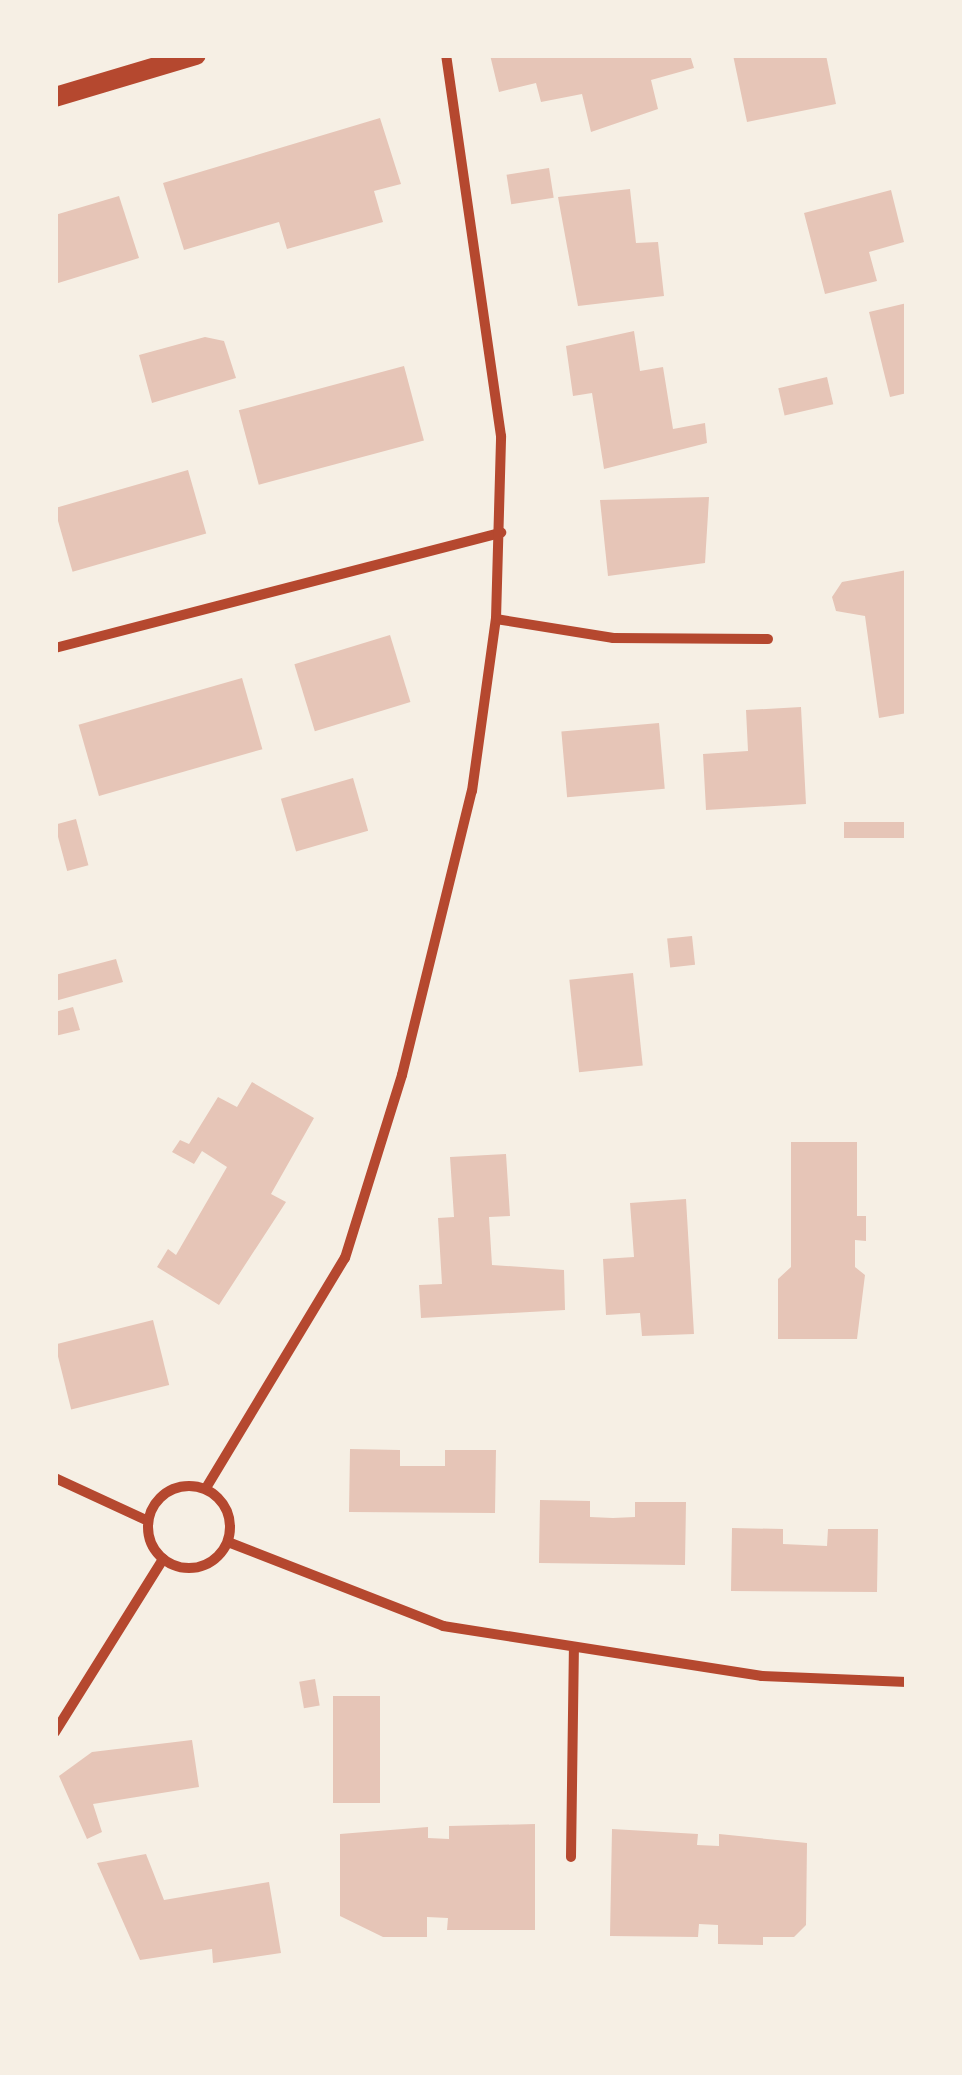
<!DOCTYPE html>
<html>
<head>
<meta charset="utf-8">
<style>
  body { margin:0 }
  #map { position:relative; width:962px; height:2075px; overflow:hidden; background:#f6efe4; font-family:Manrope,sans-serif }
  div>[style] { position:absolute }
  .building>* { inset:0; background:#e6c5b7; transform-origin:0 0 }
  .minor>* { height:10px; margin:-5px; padding:0 5px; transform-origin:5px; border-radius:5px; background:#b5482f }
  .minor>.ring { margin:-5px; padding:0; box-sizing:content-box; background:none; border:10px solid #b5482f; border-radius:50% }
  .secondary>* { height:20px; margin:-10px; padding:0 10px; transform-origin:10px; border-radius:10px; background:#b5482f }
  span { translate:-50% -50%; white-space:nowrap; text-align:center; line-height:1.15; -webkit-text-stroke:8px #f6efe4; paint-order:stroke }
  .frame { position:absolute; inset:0; border:58px solid #f6efe4; pointer-events:none }
</style>
</head>
<body>
<div id="map">
  <div class="building">
    <i style="clip-path:polygon(490px 55px,690px 55px,694px 68px,651px 80px,658px 109px,591px 132px,582px 94px,541px 102px,536px 83px,499px 92px)"></i>
    <i style="clip-path:polygon(733px 55px,826px 55px,836px 104px,747px 122px)"></i>
    <i style="clip-path:polygon(380px 118px,401px 184px,374px 191px,383px 222px,287px 249px,279px 222px,184px 250px,163px 183px)"></i>
    <i style="left:549px;top:168px;width:30px;height:43px;rotate:81deg"></i>
    <i style="clip-path:polygon(630px 189px,636px 243px,658px 242px,664px 296px,578px 306px,558px 197px)"></i>
    <i style="clip-path:polygon(891px 190px,904px 242px,869px 252px,877px 281px,825px 294px,804px 213px)"></i>
    <i style="clip-path:polygon(119px 196px,139px 258px,55px 284px,55px 215px)"></i>
    <i style="clip-path:polygon(907px 303px,907px 393px,890px 397px,869px 312px)"></i>
    <i style="clip-path:polygon(634px 331px,640px 371px,663px 367px,673px 429px,705px 423px,707px 443px,604px 469px,592px 393px,573px 396px,566px 346px)"></i>
    <i style="clip-path:polygon(205px 337px,224px 341px,236px 378px,152px 403px,139px 355px)"></i>
    <i style="left:404px;top:366px;width:77px;height:171px;rotate:75deg"></i>
    <i style="left:827px;top:377px;width:28px;height:50px;rotate:77deg"></i>
    <i style="left:188px;top:470px;width:66px;height:139px;rotate:74deg"></i>
    <i style="clip-path:polygon(709px 497px,705px 563px,608px 576px,600px 500px)"></i>
    <i style="clip-path:polygon(907px 570px,907px 713px,879px 718px,865px 616px,836px 611px,832px 597px,842px 582px)"></i>
    <i style="left:390px;top:635px;width:70px;height:100px;rotate:73deg"></i>
    <i style="left:242px;top:678px;width:74px;height:170px;rotate:74deg"></i>
    <i style="clip-path:polygon(801px 707px,806px 804px,706px 810px,703px 754px,748px 751px,746px 710px)"></i>
    <i style="left:659px;top:723px;width:66px;height:98px;rotate:85deg"></i>
    <i style="left:353px;top:778px;width:55px;height:75px;rotate:74deg"></i>
    <i style="left:76px;top:819px;width:48px;height:22px;rotate:75deg"></i>
    <i style="left:907px;top:822px;width:16px;height:63px;rotate:90deg"></i>
    <i style="left:692px;top:936px;width:29px;height:25px;rotate:84deg"></i>
    <i style="clip-path:polygon(116px 959px,123px 982px,55px 1001px,55px 975px)"></i>
    <i style="left:633px;top:973px;width:93px;height:64px;rotate:84deg"></i>
    <i style="clip-path:polygon(73px 1007px,80px 1030px,55px 1036px,55px 1012px)"></i>
    <i style="clip-path:polygon(252px 1082px,314px 1118px,271px 1194px,286px 1202px,219px 1305px,157px 1267px,168px 1249px,176px 1255px,227px 1167px,202px 1151px,194px 1164px,172px 1152px,180px 1140px,189px 1144px,218px 1097px,237px 1107px)"></i>
    <i style="clip-path:polygon(791px 1142px,857px 1142px,857px 1216px,866px 1216px,866px 1241px,855px 1240px,855px 1267px,865px 1275px,857px 1339px,778px 1339px,778px 1279px,791px 1267px)"></i>
    <i style="clip-path:polygon(506px 1154px,510px 1216px,489px 1217px,492px 1265px,564px 1270px,565px 1310px,421px 1318px,419px 1285px,442px 1284px,438px 1218px,454px 1217px,450px 1157px)"></i>
    <i style="clip-path:polygon(686px 1199px,694px 1334px,642px 1336px,640px 1313px,606px 1315px,603px 1259px,634px 1257px,630px 1203px)"></i>
    <i style="left:153px;top:1320px;width:67px;height:101px;rotate:76deg"></i>
    <i style="clip-path:polygon(350px 1449px,400px 1450px,400px 1466px,445px 1466px,445px 1450px,496px 1450px,495px 1513px,349px 1512px)"></i>
    <i style="clip-path:polygon(540px 1500px,590px 1501px,590px 1517px,613px 1518px,635px 1517px,635px 1502px,686px 1502px,685px 1565px,539px 1563px)"></i>
    <i style="clip-path:polygon(732px 1528px,783px 1529px,783px 1544px,827px 1546px,828px 1529px,878px 1529px,877px 1592px,731px 1591px)"></i>
    <i style="left:315px;top:1679px;width:27px;height:16px;rotate:80deg"></i>
    <i style="left:333px;top:1696px;width:47px;height:107px"></i>
    <i style="clip-path:polygon(192px 1740px,199px 1787px,93px 1804px,102px 1832px,87px 1839px,59px 1776px,92px 1752px)"></i>
    <i style="clip-path:polygon(535px 1824px,535px 1930px,447px 1930px,448px 1918px,427px 1917px,427px 1937px,383px 1937px,340px 1916px,340px 1834px,428px 1827px,428px 1838px,449px 1839px,449px 1826px)"></i>
    <i style="clip-path:polygon(612px 1829px,698px 1834px,697px 1845px,719px 1846px,719px 1834px,807px 1843px,806px 1925px,794px 1937px,763px 1937px,763px 1945px,718px 1944px,718px 1925px,699px 1924px,698px 1937px,610px 1936px)"></i>
    <i style="clip-path:polygon(146px 1854px,164px 1900px,269px 1882px,281px 1953px,213px 1963px,212px 1949px,140px 1960px,97px 1863px)"></i>
  </div>
  <div class="minor">
    <i style="left:496px;top:619px;width:119px;rotate:9.2deg"></i>
    <i style="left:613px;top:638px;width:155px;rotate:0.4deg"></i>
    <i style="left:55px;top:648px;width:461px;rotate:-14.5deg"></i>
    <i style="left:55px;top:1478px;width:102px;rotate:24.8deg"></i>
    <i class="ring" style="left:148px;top:1486px;width:72px;height:72px"></i>
    <i style="left:206px;top:1488px;width:269px;rotate:-58.9deg"></i>
    <i style="left:345px;top:1258px;width:192px;rotate:-72.7deg"></i>
    <i style="left:402px;top:1075px;width:292px;rotate:-76.2deg"></i>
    <i style="left:472px;top:791px;width:174px;rotate:-82.1deg"></i>
    <i style="left:496px;top:619px;width:183px;rotate:-88.4deg"></i>
    <i style="left:501px;top:436px;width:385px;rotate:-98.2deg"></i>
    <i style="left:228px;top:1542px;width:231px;rotate:21.3deg"></i>
    <i style="left:443px;top:1626px;width:323px;rotate:8.9deg"></i>
    <i style="left:762px;top:1676px;width:145px;rotate:2.4deg"></i>
    <i style="left:55px;top:1732px;width:204px;rotate:-58deg"></i>
    <i style="left:571px;top:1857px;width:206px;rotate:-89.2deg"></i>
  </div>
  <div class="secondary">
    <i style="left:55px;top:97px;width:147px;rotate:-16.6deg"></i>
  </div>
  <div class="frame"></div>
</div>
</body>
</html>
